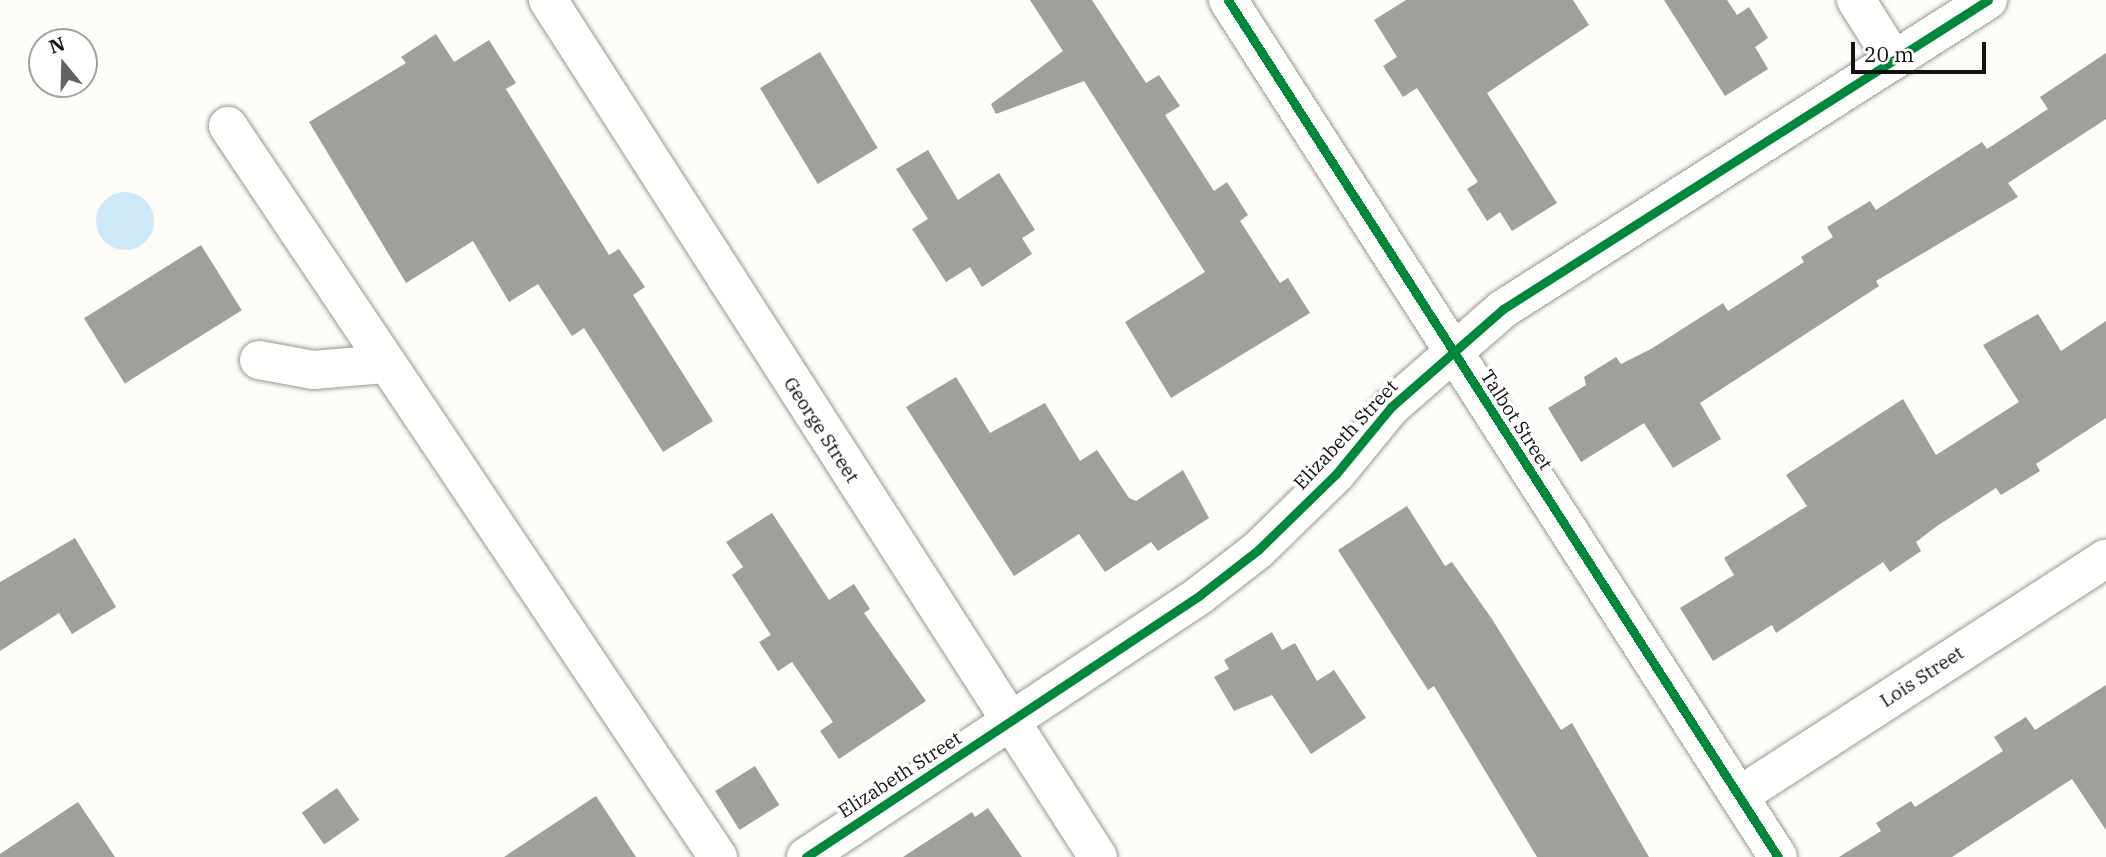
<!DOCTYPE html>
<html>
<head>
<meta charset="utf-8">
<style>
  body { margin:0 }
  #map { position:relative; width:2106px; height:857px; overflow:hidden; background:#fdfcf7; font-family:"IBM Plex Serif",serif }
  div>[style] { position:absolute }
  .water>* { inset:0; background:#cde8f7 }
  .round { border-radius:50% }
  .building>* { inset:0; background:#a19f9c; transform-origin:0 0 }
  .roads { filter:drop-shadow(0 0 2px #979795) drop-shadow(0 0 2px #979795) }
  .minor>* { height:38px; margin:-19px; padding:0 19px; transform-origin:19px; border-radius:19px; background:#fffffe }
  .cycleway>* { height:9px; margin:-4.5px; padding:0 4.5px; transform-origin:4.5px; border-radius:4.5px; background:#00873e }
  span { translate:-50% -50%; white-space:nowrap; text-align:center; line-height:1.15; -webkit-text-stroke:7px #fff; paint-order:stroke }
  .street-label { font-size:19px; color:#111 }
  .north { position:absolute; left:28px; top:28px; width:70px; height:70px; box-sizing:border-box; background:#fff; border:2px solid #a0a0a0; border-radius:50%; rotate:341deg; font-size:19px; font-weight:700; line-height:28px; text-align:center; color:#111 }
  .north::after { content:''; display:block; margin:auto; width:24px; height:32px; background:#646362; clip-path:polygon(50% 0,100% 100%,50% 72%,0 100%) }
  .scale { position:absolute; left:1851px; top:42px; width:135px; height:32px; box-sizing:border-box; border:4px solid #111; border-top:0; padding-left:9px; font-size:21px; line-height:24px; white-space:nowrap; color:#111; -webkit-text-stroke:5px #fff; paint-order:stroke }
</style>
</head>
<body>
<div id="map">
  <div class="water">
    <i class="round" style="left:96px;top:192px;width:58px;height:58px"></i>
  </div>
  <div class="building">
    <i style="clip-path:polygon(1030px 0,1092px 0,1146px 83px,1159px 75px,1180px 106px,1165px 115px,1214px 191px,1227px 182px,1248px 215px,1240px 221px,1280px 283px,1288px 278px,1310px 313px,1171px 398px,1125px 322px,1205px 272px,1084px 81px,996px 114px,991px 104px,1063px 51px)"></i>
    <i style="clip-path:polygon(1406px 0,1573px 0,1589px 25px,1487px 93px,1557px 203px,1512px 231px,1500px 212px,1487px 221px,1467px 189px,1478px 182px,1417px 88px,1403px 97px,1383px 66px,1397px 57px,1374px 20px)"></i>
    <i style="clip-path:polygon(1664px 0,1727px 0,1737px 15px,1749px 7px,1768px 38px,1755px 47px,1768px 69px,1725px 96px)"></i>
    <i style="clip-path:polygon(436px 34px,454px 62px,489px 40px,516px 83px,506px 89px,609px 255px,619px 249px,645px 287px,633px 295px,713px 421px,663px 452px,584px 328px,572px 336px,538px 284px,509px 302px,473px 241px,406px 283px,309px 122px,406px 63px,401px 57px)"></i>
    <i style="left:820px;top:52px;width:112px;height:70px;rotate:59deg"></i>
    <i style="clip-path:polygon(2106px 53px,2106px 119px,2008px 183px,2018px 197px,1876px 281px,1879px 286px,1700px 403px,1721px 439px,1673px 468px,1644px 423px,1581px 462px,1548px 408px,1586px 385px,1584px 377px,1616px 357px,1621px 364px,1651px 349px,1723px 303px,1728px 311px,1804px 262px,1801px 257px,1833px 237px,1827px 227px,1870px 201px,1876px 210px,1982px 142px,1987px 149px,2048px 109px,2040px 97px)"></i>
    <i style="clip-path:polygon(928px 150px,958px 200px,999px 173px,1035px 230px,1022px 238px,1032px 254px,982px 287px,970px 267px,946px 282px,912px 229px,928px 219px,896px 169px)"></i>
    <i style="left:201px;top:245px;width:77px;height:138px;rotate:58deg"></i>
    <i style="clip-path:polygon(2038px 314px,2061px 351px,2106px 321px,2106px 418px,2036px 464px,2040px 471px,2001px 495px,1996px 488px,1937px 526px,1916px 542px,1921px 551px,1890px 572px,1883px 562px,1776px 633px,1772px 625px,1713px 661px,1680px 608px,1734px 575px,1724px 558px,1807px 506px,1786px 475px,1903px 399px,1936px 455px,2019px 402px,1983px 345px)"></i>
    <i style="clip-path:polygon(956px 377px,990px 433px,1045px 403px,1080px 461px,1097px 450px,1129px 498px,1136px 501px,1183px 470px,1209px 518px,1158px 551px,1151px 542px,1105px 572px,1079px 534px,1014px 576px,906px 407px)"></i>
    <i style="clip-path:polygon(1407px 506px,1445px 566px,1452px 562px,1492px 619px,1561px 730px,1572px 723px,1649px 857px,1537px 857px,1434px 686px,1428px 690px,1338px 550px)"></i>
    <i style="clip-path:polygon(772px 513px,829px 600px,854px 584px,870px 609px,864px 613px,926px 701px,839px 759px,820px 731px,833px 722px,792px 662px,778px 671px,759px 642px,771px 635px,732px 575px,743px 567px,726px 542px)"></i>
    <i style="clip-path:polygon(75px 538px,116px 607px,72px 634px,59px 613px,0 651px,0 582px)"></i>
    <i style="clip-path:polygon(1272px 632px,1282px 650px,1295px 643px,1317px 681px,1334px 670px,1366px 718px,1311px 754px,1272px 695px,1234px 711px,1214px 677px,1229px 669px,1224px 660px)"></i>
    <i style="clip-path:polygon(2106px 685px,2106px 830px,2072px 779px,1952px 857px,1839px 857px,1881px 831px,1876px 823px,1911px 801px,1915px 807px,2003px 751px,1994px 737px,2026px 717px,2035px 730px)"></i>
    <i style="left:755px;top:766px;width:46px;height:47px;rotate:58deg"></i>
    <i style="left:337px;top:788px;width:39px;height:43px;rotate:55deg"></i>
    <i style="clip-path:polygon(596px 796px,636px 857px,504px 857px)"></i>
    <i style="clip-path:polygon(78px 802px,115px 857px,0 857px,0 854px)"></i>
    <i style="clip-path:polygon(988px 808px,1022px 857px,903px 857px,972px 812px,975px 817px)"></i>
  </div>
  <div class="roads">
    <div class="minor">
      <i style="left:548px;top:0;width:1018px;rotate:57.31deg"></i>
      <i style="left:1228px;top:0;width:1018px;rotate:57.31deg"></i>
      <i style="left:1856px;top:0;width:71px;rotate:57.7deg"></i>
      <i style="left:228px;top:126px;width:880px;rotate:56.17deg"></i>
      <i style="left:259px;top:360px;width:55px;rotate:10.5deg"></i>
      <i style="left:313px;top:370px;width:72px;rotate:-4.8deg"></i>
      <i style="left:1739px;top:796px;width:437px;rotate:-32.9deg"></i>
      <i style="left:806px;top:857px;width:473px;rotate:-33.6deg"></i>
      <i style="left:1200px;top:595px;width:73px;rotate:-37.8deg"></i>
      <i style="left:1258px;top:550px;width:109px;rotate:-44.3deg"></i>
      <i style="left:1336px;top:474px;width:87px;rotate:-50.6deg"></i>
      <i style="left:1391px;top:407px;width:149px;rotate:-41.2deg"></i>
      <i style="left:1503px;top:309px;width:575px;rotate:-32.5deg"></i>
    </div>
  </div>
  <div class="cycleway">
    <i style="left:1228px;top:0;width:1018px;rotate:57.31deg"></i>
    <i style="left:806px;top:857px;width:473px;rotate:-33.6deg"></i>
    <i style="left:1200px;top:595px;width:73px;rotate:-37.8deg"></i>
    <i style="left:1258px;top:550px;width:109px;rotate:-44.3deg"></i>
    <i style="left:1336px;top:474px;width:87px;rotate:-50.6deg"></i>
    <i style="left:1391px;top:407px;width:149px;rotate:-41.2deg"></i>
    <i style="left:1503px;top:309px;width:575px;rotate:-32.5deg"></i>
  </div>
  <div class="street-label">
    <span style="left:1516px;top:420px;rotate:57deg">Talbot Street</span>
    <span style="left:821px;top:430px;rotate:57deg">George Street</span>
    <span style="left:1346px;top:435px;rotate:-47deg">Elizabeth Street</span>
    <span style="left:1922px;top:677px;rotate:-33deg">Lois Street</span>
    <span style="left:900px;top:775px;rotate:-33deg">Elizabeth Street</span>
  </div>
  <div class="north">N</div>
  <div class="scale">20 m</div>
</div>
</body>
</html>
